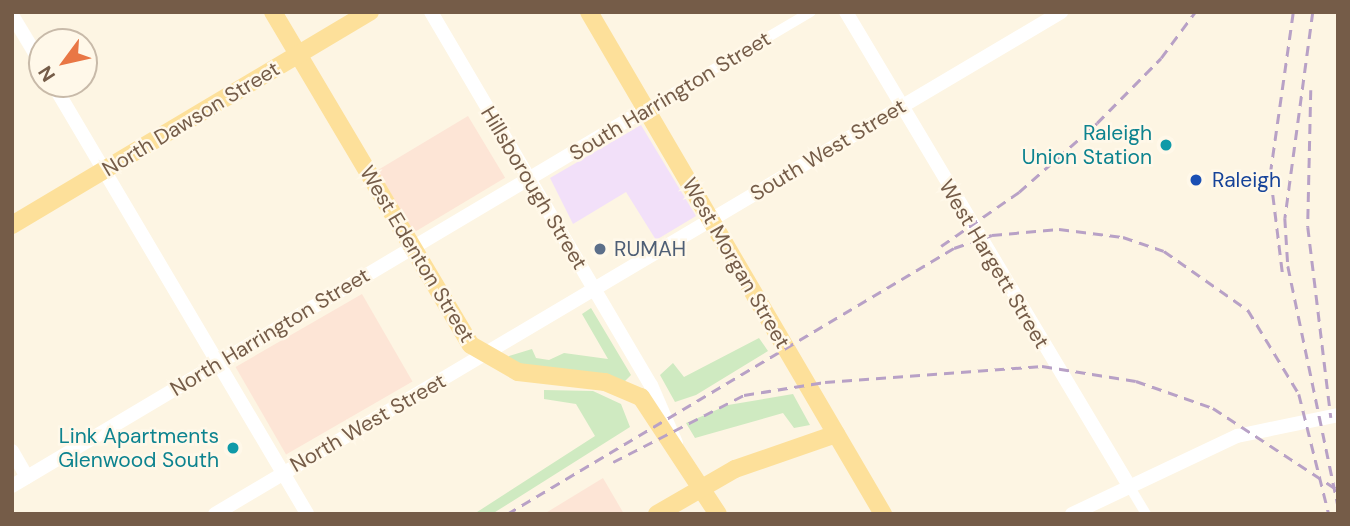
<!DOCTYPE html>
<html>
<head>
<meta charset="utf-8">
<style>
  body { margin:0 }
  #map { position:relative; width:1350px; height:526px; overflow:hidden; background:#fdf5e3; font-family:"DM Sans",sans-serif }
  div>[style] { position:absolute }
  .commercial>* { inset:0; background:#fde5d6; transform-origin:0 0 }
  .education>* { inset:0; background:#f2e0f9 }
  .green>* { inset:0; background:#cfeac1 }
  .minor>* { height:10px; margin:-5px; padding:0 5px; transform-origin:5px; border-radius:5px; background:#fff }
  .tertiary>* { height:14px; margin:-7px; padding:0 7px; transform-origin:7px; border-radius:7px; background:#fff }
  .primary>* { height:18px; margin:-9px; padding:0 9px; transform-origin:9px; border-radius:9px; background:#fde09a }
  .rail>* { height:2.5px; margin-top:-1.25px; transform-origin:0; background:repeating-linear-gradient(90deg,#b8a1c6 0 10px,transparent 0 17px) }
  .dots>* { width:19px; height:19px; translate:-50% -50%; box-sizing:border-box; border:4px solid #fff8e9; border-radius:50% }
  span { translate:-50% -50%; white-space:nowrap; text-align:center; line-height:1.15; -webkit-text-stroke:5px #fff8e9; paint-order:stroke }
  .street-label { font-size:21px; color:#755c48 }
  .culture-label { font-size:21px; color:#0d838f }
  .right { translate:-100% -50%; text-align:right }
  .transit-label { font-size:21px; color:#164399 }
  .left { translate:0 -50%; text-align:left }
  .service-label { font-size:21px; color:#4e5e75 }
  .frame { position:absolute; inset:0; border:14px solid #755c48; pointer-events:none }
  .north { position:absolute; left:28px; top:28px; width:70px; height:70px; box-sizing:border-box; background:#fff8e9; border:2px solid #c8baa9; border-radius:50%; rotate:237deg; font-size:19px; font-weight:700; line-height:28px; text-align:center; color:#755c48 }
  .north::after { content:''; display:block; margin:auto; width:24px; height:32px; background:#e97745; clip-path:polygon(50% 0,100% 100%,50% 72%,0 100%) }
</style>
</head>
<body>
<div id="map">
  <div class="commercial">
    <i style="left:468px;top:116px;width:72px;height:106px;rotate:59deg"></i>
    <i style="left:362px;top:294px;width:101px;height:146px;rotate:60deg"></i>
    <i style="clip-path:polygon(603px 478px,624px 514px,544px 514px)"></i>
  </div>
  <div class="education">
    <i style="clip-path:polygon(641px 125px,696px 216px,656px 240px,626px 192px,573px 224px,550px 178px)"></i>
  </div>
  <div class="green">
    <i style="clip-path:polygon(591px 308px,631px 375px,624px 382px,509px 365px,509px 356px,532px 349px,536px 358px,549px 360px,564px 353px,608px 359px,582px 314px)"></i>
    <i style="clip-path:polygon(759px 338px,768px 351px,696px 395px,675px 402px,660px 375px,673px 363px,684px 377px)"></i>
    <i style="clip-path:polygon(544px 390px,593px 391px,621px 404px,630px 427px,492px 514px,474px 514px,595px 436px,576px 404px,544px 399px)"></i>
    <i style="clip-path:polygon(793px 394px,810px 425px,794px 428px,783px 413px,695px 438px,686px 423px,728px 405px)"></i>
  </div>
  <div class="minor">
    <i style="left:646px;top:109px;width:191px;rotate:-30.5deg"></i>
    <i style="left:1128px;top:484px;width:35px;rotate:59deg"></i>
  </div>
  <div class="tertiary">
    <i style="left:431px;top:12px;width:433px;rotate:59.5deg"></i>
    <i style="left:651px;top:385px;width:63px;rotate:66.7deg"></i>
    <i style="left:846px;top:12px;width:550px;rotate:59.14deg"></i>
    <i style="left:12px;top:15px;width:58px;rotate:59deg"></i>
    <i style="left:53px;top:84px;width:499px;rotate:59.4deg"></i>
    <i style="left:12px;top:451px;width:30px;rotate:60deg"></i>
    <i style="left:12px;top:486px;width:738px;rotate:-30.74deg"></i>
    <i style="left:215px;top:514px;width:984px;rotate:-30.68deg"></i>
    <i style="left:1072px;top:514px;width:183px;rotate:-25.3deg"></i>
    <i style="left:1237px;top:436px;width:103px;rotate:-11.7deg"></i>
  </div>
  <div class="primary">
    <i style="left:273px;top:12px;width:387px;rotate:59.3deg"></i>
    <i style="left:471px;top:345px;width:54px;rotate:29.9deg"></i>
    <i style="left:518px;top:372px;width:88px;rotate:6.6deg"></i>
    <i style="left:605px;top:382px;width:39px;rotate:23deg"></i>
    <i style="left:641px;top:397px;width:140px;rotate:56.7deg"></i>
    <i style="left:589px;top:12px;width:582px;rotate:59.64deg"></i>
    <i style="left:12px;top:225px;width:417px;rotate:-30.8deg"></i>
    <i style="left:657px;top:514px;width:90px;rotate:-30deg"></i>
    <i style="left:735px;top:469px;width:107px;rotate:-19.1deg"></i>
  </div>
  <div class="rail">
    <i style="left:1313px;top:12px;width:208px;rotate:97.7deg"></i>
    <i style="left:1285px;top:218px;width:48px;rotate:86.4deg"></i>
    <i style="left:1288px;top:266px;width:245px;rotate:78.2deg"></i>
    <i style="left:1311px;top:90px;width:137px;rotate:91.3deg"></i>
    <i style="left:1308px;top:227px;width:192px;rotate:83.1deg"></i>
    <i style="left:941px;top:246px;width:95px;rotate:-34.7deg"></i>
    <i style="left:1019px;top:192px;width:104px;rotate:-41.5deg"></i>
    <i style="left:1097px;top:123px;width:91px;rotate:-45.4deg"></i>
    <i style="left:1161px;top:58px;width:57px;rotate:-53.5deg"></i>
    <i style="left:1282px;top:272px;width:99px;rotate:-97deg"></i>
    <i style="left:1270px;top:174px;width:164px;rotate:-81.9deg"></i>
    <i style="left:613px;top:462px;width:147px;rotate:-27.1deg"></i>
    <i style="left:744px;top:395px;width:82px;rotate:-9.1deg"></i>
    <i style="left:825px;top:382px;width:218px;rotate:-4.2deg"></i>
    <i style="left:1042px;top:366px;width:95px;rotate:9.1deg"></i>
    <i style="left:1136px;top:381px;width:82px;rotate:19.3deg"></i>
    <i style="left:1213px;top:408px;width:149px;rotate:33.3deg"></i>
    <i style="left:507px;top:514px;width:520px;rotate:-30.76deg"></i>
    <i style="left:954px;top:248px;width:40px;rotate:-18.9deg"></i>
    <i style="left:992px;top:235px;width:67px;rotate:-5.1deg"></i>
    <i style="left:1059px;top:229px;width:64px;rotate:7.1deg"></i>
    <i style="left:1123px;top:237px;width:43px;rotate:18.9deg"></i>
    <i style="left:1164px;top:251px;width:103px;rotate:35.1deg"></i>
    <i style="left:1248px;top:310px;width:98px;rotate:58.7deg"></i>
    <i style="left:1299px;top:394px;width:124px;rotate:76deg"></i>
  </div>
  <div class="dots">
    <i style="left:1166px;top:145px;background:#0f9aa8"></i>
    <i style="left:1196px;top:180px;background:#1a4fb4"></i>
    <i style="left:600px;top:249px;background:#5c6f8a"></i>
    <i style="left:233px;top:448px;background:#0f9aa8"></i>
  </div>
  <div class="street-label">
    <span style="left:670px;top:96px;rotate:-31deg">South Harrington Street</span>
    <span style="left:191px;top:119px;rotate:-31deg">North Dawson Street</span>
    <span style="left:828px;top:150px;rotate:-31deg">South West Street</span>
    <span style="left:534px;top:188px;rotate:59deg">Hillsborough Street</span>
    <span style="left:417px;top:254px;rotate:59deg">West Edenton Street</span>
    <span style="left:736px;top:263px;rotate:60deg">West Morgan Street</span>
    <span style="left:994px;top:264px;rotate:59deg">West Hargett Street</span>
    <span style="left:270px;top:332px;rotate:-31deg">North Harrington Street</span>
    <span style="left:368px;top:423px;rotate:-30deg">North West Street</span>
  </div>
  <div class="culture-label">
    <span class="right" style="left:1152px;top:145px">Raleigh<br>Union Station</span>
    <span class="right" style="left:219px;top:448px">Link Apartments<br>Glenwood South</span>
  </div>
  <div class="transit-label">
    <span class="left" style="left:1212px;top:180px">Raleigh</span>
  </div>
  <div class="service-label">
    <span class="left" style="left:614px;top:249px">RUMAH</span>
  </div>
  <div class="frame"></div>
  <div class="north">N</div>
</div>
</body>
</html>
